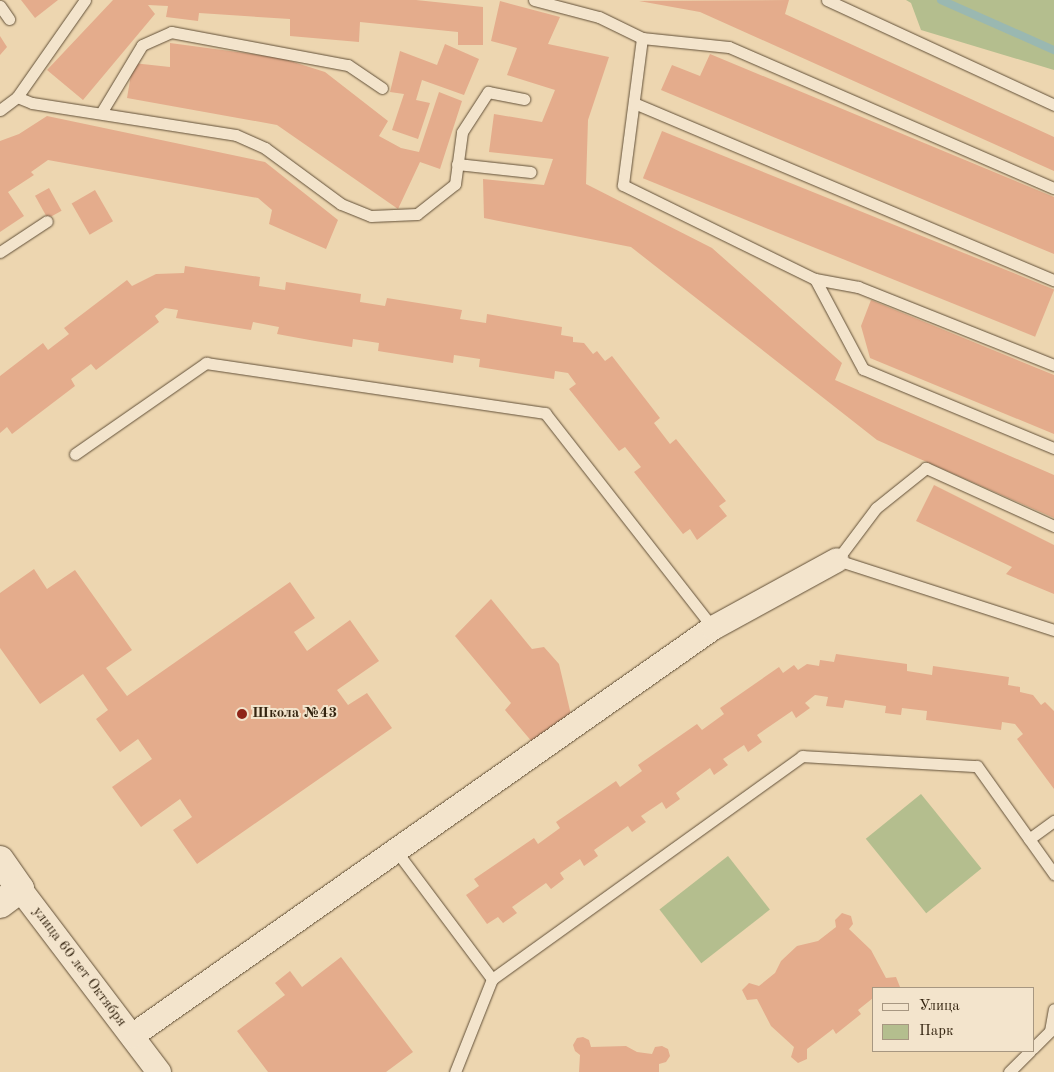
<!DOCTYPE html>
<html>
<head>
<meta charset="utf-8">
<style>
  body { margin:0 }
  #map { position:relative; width:1054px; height:1072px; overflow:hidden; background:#edd6b0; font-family:"Old Standard TT",serif }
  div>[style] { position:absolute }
  .green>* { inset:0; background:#b4be8e; transform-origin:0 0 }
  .stream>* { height:8px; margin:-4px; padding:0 4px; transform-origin:4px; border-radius:4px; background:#9ab8b1 }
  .building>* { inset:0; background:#e4ac8c; transform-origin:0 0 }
  .roads { filter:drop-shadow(0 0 1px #625038) drop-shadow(0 0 1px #625038) }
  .lane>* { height:11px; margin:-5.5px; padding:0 5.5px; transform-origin:5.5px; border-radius:5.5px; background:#f3e4cc }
  .street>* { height:24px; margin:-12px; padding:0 12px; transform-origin:12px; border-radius:12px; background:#f3e4cc }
  .secondary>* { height:28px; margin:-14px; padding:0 14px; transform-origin:14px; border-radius:14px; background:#f3e4cc }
  .dots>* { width:14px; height:14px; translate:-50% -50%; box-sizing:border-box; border:2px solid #f3e4cc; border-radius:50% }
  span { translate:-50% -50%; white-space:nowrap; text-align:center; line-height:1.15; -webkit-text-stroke:4px #f3e4cc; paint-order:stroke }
  .poi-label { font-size:15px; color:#342410; font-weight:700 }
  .left { translate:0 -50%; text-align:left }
  .street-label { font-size:15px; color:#342410 }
  .legend { position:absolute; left:872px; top:987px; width:162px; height:65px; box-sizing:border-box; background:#f3e4cc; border:1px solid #a79781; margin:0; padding:6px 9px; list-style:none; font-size:15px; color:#342410 }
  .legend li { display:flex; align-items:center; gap:10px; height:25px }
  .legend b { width:25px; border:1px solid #a79781 }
</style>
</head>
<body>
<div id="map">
  <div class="green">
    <i style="clip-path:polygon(906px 0,1054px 0,1054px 70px,921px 30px,911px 3px)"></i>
    <i style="left:921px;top:794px;width:96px;height:71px;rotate:51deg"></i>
    <i style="left:728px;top:856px;width:68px;height:87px;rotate:52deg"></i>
  </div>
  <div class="stream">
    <i style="left:941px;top:0;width:124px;rotate:23.9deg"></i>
  </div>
  <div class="building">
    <i style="clip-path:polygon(21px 0,58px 0,35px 18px)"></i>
    <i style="clip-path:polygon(113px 0,416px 0,483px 7px,483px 45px,458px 45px,458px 32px,360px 22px,359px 42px,290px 36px,290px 19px,199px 13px,198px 21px,166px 17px,168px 6px,148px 5px,155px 14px,83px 100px,47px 70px)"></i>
    <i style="clip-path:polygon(789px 0,785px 14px,1054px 137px,1054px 171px,700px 12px,639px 1px)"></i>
    <i style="clip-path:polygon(500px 1px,560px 17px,548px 44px,609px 57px,588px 120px,586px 184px,712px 248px,842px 363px,835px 380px,1054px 475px,1054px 518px,877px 440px,631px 247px,484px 218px,483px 179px,544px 185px,553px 159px,489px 152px,494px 114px,542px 122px,555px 90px,507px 75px,517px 48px,491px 41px)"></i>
    <i style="clip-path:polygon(0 36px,7px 47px,0 55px)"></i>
    <i style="clip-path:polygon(170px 43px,281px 58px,325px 72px,388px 121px,379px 136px,401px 148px,419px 152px,439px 92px,462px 101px,440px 169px,420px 162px,398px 209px,277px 125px,127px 98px,133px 63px,170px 67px)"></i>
    <i style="clip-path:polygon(445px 44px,479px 59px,464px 95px,422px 80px,416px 100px,430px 103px,418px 139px,392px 130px,404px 94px,390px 92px,400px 51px,437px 65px)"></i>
    <i style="clip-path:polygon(710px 54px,1054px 197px,1054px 254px,661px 90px,672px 65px,700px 76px)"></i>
    <i style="clip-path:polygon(47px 116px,265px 162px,338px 220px,326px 249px,269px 224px,272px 210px,258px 198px,48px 160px,31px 172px,34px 175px,8px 192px,24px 216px,0 232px,0 141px,19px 134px)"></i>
    <i style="left:662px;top:131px;width:423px;height:51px;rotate:22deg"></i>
    <i style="left:49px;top:188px;width:26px;height:16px;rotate:61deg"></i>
    <i style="left:95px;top:190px;width:36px;height:27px;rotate:60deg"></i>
    <i style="clip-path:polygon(185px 266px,260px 277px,259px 286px,285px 290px,286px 282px,361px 294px,360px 302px,385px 306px,387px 298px,462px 310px,460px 319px,486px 323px,487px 314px,562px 327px,561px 335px,573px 337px,573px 342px,584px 343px,593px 354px,597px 351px,605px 361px,612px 356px,660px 418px,654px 423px,670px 444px,676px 439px,726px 501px,719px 506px,727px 516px,697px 540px,690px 529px,683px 534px,634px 472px,641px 467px,625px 447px,619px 451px,569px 389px,576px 384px,568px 373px,555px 371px,554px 379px,479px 367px,480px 359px,454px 355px,453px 363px,378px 351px,379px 343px,353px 339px,352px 347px,315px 341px,277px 334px,279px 327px,253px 322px,251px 330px,176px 318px,178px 310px,165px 308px,155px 316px,159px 322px,96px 370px,91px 364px,71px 379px,75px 386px,12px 434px,7px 427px,0 433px,0 376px,43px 343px,48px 350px,69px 334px,64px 328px,127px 280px,132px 286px,156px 274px,184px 273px)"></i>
    <i style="clip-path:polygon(871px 300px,1054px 375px,1054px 434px,870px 358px,861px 326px)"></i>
    <i style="clip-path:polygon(934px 485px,1054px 545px,1054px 594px,1006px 574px,1012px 567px,916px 521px)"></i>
    <i style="clip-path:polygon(34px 569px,47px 589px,75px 570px,132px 650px,106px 668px,127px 696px,290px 582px,315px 618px,294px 632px,307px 651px,350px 620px,379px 661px,337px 690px,348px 705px,367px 693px,392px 728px,197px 864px,173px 830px,192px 817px,180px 799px,141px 827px,112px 787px,152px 759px,138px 739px,120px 752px,96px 719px,108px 710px,83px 674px,40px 704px,0 648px,0 593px)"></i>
    <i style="clip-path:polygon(491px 599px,532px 649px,544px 647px,559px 664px,572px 719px,533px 743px,505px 710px,511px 703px,455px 636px)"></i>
    <i style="clip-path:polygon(836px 654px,907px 664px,907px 671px,932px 675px,933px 666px,1009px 677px,1008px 685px,1020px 687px,1020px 692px,1033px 695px,1041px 705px,1045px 702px,1054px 711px,1054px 789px,1017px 739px,1023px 734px,1015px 724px,1002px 722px,1001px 730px,926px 720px,927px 711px,902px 708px,901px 715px,885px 713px,886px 706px,845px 700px,843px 708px,826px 706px,828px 697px,815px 695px,805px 703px,810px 708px,796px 718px,792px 711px,757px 735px,762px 742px,748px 752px,744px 745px,723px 759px,728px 765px,714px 775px,710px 768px,676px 793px,680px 799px,666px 809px,662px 802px,641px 816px,646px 822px,632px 832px,628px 826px,594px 850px,598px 856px,584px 866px,580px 859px,560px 873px,564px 879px,551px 889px,546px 883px,512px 907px,517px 913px,503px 923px,498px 917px,487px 924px,466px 895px,479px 886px,474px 879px,534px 838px,538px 844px,560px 828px,556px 822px,616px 781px,620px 787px,642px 771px,638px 765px,697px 724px,702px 730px,724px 714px,720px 708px,779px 667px,783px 673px,794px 665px,798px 670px,807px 664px,819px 666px,820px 660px,834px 662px)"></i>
    <i style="clip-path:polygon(842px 913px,851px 916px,853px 924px,849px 929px,871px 950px,886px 978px,896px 977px,900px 987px,873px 988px,873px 998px,858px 1010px,861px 1014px,836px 1034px,833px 1029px,807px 1049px,807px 1059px,798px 1063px,791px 1057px,794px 1047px,771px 1026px,757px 999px,747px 1000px,742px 990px,749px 983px,759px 986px,775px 973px,781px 961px,797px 946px,818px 941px,836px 927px,835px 920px)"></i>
    <i style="clip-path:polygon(341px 957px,413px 1052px,386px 1072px,268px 1072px,237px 1031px,285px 995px,275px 983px,290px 971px,302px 987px)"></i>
    <i style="clip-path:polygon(583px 1037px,589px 1040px,591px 1047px,626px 1046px,637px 1052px,652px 1054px,655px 1047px,662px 1046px,668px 1049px,670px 1056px,666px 1062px,659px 1064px,659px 1072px,579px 1072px,580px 1055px,575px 1051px,573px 1045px,577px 1038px)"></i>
  </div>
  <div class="roads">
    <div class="lane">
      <i style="left:85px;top:0;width:118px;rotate:125deg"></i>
      <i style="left:17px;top:97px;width:16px;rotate:22deg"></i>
      <i style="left:32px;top:103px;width:206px;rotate:8.9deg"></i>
      <i style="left:236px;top:135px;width:32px;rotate:24deg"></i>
      <i style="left:265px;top:148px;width:94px;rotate:36.4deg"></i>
      <i style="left:341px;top:204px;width:32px;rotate:22deg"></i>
      <i style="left:371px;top:216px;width:46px;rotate:-2.5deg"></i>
      <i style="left:417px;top:214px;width:48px;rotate:-38.3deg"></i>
      <i style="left:455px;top:184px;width:52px;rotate:-82.3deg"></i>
      <i style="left:462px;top:132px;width:48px;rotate:-57deg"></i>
      <i style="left:488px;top:92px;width:37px;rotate:11deg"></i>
      <i style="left:534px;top:0;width:67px;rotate:14.7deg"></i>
      <i style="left:599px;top:17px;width:48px;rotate:26deg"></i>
      <i style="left:642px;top:38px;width:87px;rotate:5.9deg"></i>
      <i style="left:729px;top:47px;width:354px;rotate:23.5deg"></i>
      <i style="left:827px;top:0;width:250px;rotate:24.8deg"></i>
      <i style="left:0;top:6px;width:16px;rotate:55deg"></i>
      <i style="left:642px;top:38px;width:148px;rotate:97.4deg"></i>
      <i style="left:623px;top:185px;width:214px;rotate:26.1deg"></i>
      <i style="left:815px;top:279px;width:102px;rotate:61.9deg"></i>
      <i style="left:863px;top:369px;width:207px;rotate:22.5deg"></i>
      <i style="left:634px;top:103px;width:456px;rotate:22.9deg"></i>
      <i style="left:0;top:110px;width:21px;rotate:-37deg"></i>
      <i style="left:101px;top:113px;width:79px;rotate:-58.9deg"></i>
      <i style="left:142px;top:45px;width:32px;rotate:-24deg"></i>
      <i style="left:171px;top:32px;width:180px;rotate:10.6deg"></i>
      <i style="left:348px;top:65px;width:41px;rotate:34.1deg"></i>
      <i style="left:457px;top:164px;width:74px;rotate:6.2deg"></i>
      <i style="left:0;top:252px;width:56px;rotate:-33.4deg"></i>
      <i style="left:815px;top:279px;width:44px;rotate:10.5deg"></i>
      <i style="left:858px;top:287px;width:211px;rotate:21.7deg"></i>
      <i style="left:75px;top:454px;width:160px;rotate:-34.8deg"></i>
      <i style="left:206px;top:363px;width:343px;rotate:8.4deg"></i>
      <i style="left:545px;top:413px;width:273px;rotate:52deg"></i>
      <i style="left:1054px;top:526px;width:141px;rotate:-155.6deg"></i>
      <i style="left:926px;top:468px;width:64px;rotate:141.3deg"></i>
      <i style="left:876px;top:508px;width:65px;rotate:126.9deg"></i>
      <i style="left:837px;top:560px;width:228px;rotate:17.9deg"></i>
      <i style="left:1029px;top:839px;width:31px;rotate:-36deg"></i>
      <i style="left:397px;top:852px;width:159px;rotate:53.2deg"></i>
      <i style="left:492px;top:979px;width:100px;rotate:111.7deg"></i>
      <i style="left:492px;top:979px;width:382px;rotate:-35.7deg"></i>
      <i style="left:802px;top:756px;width:175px;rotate:3.3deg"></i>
      <i style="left:977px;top:766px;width:133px;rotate:54.5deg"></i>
      <i style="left:1033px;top:1048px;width:24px;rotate:-45deg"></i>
      <i style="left:1050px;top:1031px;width:22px;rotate:-80deg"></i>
      <i style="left:1009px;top:1072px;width:30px;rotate:-45deg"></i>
    </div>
    <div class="street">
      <i style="left:20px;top:889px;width:230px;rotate:52.8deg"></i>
      <i style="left:132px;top:1036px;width:710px;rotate:-35.08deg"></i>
      <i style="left:713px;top:628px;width:141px;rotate:-28.7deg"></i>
    </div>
    <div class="secondary">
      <i style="left:0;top:860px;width:35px;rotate:55deg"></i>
      <i style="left:20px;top:889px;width:25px;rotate:143deg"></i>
    </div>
  </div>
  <div class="dots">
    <i style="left:242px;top:714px;background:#8f2418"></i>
  </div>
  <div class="poi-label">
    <span class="left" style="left:252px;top:714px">Школа №43</span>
  </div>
  <div class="street-label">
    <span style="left:79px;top:967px;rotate:53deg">улица 60 лет Октября</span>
  </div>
  <ul class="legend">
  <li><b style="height:6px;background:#f3e4cc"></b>Улица</li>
  <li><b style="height:14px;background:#b4be8e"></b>Парк</li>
  </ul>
</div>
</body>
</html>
